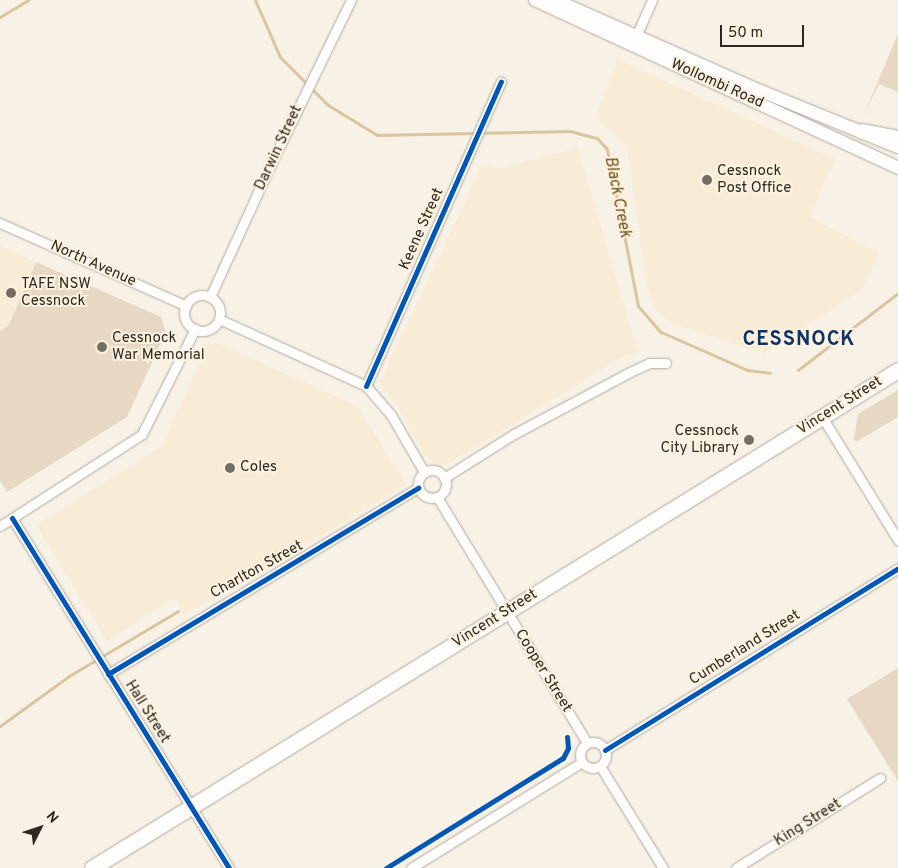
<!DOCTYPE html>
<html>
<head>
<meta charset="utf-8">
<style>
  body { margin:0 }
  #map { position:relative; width:898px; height:868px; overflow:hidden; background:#f7f1e6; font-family:Overpass,sans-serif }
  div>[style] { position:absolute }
  .built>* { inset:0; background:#f9ecd7 }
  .green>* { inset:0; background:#e6d8c3 }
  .stream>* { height:3px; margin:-1.5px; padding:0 1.5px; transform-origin:1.5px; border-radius:1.5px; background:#dbc4a0 }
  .roads { filter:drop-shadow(0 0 1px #b0aba2) drop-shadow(0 0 1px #b0aba2) }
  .street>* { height:9px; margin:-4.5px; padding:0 4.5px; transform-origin:4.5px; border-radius:4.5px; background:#fefdfb }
  .street>.ring { margin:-4.5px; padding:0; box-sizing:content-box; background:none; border:9px solid #fefdfb; border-radius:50% }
  .secondary>* { height:12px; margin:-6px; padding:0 6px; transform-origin:6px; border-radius:6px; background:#fefdfb }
  .primary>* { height:15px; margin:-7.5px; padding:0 7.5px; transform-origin:7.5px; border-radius:7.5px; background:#fefdfb }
  .cycleway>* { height:5px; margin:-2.5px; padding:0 2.5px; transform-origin:2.5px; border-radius:2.5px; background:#0057b8 }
  .dots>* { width:14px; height:14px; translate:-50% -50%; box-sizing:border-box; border:2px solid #fdf2e0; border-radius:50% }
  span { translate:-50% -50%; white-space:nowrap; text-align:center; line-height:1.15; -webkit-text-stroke:4px #fdf2e0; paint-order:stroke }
  .street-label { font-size:15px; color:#2e2820 }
  .poi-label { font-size:15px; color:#2e2820 }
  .left { translate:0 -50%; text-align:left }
  .right { translate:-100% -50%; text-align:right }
  .water-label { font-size:16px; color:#6d4e16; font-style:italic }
  .district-label { font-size:20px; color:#0f3367; font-weight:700; letter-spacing:1px }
  .north { position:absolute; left:15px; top:803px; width:50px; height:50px; -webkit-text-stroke:4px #fdf2e0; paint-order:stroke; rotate:49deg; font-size:14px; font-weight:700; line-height:20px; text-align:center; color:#2e2820 }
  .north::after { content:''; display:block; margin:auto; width:18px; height:22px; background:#2e2820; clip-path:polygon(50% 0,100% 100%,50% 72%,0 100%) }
  .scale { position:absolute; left:720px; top:25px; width:84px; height:22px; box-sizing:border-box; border:2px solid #2e2820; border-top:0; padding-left:6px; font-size:15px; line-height:18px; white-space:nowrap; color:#2e2820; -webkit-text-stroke:4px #fdf2e0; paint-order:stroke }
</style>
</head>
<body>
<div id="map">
  <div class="built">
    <i style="clip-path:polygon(617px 59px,835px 159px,810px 217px,879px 253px,864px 288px,764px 354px,673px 324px,655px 310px,647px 288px,627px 145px,596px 118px)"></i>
    <i style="clip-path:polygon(578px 148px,638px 352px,622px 357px,441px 468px,426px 457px,397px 405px,379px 383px,483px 164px,496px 169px)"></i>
    <i style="clip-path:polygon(0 246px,36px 262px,9px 325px,0 331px)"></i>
    <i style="clip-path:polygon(215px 342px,357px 406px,406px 484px,271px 567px,184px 615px,174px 598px,107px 641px,36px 525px,161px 447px,207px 346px)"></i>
  </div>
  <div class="green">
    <i style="clip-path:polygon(898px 34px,898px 92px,879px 84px,862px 119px)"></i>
    <i style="clip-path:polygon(36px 262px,161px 317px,166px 332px,127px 417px,7px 492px,0 481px,0 331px,9px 325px)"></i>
    <i style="clip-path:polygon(898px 390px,898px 417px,856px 442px,854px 438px,858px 414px)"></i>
    <i style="clip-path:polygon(898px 668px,898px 781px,847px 699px)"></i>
  </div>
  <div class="stream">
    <i style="left:255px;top:0;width:62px;rotate:66.3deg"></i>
    <i style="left:280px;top:57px;width:68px;rotate:45deg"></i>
    <i style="left:328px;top:105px;width:57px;rotate:31.5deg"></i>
    <i style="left:377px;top:135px;width:193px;rotate:-1.2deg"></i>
    <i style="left:570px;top:131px;width:28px;rotate:15deg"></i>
    <i style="left:597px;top:138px;width:15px;rotate:48deg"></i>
    <i style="left:607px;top:149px;width:160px;rotate:78.8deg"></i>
    <i style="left:638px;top:306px;width:35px;rotate:49deg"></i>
    <i style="left:661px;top:332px;width:94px;rotate:23.8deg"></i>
    <i style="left:747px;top:370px;width:23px;rotate:7deg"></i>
    <i style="left:0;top:17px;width:33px;rotate:-31deg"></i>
    <i style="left:798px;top:370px;width:126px;rotate:-37.6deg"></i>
    <i style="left:0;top:726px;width:85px;rotate:-35.9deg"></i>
    <i style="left:69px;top:676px;width:127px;rotate:-30.8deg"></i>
  </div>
  <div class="roads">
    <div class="street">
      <i style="left:637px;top:34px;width:37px;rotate:-66deg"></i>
      <i style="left:0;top:223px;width:204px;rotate:24deg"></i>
      <i class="ring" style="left:184px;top:295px;width:27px;height:27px"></i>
      <i style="left:210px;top:297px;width:144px;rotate:-65.4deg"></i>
      <i style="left:270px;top:166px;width:185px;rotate:-64deg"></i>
      <i style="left:219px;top:319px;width:162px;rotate:24.5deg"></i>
      <i style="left:366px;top:386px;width:38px;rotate:49deg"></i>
      <i style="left:391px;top:415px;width:66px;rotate:59.9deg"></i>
      <i style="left:366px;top:386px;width:333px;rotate:-66.1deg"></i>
      <i style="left:822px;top:417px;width:145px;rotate:58.3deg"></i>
      <i class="ring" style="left:418px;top:470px;width:19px;height:19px"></i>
      <i style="left:444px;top:478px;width:83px;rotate:-32.2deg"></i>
      <i style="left:514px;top:434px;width:132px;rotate:-28.1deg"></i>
      <i style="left:630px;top:372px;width:21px;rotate:-25deg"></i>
      <i style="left:649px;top:363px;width:17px"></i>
      <i style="left:437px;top:497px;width:288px;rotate:58.6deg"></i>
      <i style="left:12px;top:518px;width:412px;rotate:58.2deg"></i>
      <i style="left:0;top:526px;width:169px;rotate:-32.9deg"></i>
      <i style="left:142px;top:434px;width:118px;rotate:-63.2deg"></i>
      <i style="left:108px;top:674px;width:362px;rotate:-31deg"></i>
      <i class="ring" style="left:580px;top:742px;width:17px;height:17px"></i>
      <i style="left:605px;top:750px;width:345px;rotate:-31.8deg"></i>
      <i style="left:600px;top:766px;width:120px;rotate:58.3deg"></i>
      <i style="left:411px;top:868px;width:201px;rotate:-31.8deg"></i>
      <i style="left:736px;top:868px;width:170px;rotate:-32deg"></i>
    </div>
    <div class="secondary">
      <i style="left:535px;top:0;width:400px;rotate:24.8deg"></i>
      <i style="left:555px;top:0;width:214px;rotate:23.9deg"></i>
      <i style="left:751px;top:87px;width:159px;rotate:22.2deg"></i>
    </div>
    <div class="primary">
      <i style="left:862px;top:131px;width:37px;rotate:11deg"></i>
      <i style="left:92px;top:868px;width:947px;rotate:-31.71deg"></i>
    </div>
  </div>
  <div class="cycleway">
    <i style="left:366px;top:386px;width:333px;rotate:-66.1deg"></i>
    <i style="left:12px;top:518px;width:412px;rotate:58.2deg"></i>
    <i style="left:108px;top:674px;width:362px;rotate:-31deg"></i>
    <i style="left:605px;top:750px;width:345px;rotate:-31.8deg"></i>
    <i style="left:386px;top:868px;width:208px;rotate:-31.9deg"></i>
    <i style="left:563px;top:758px;width:11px;rotate:-63deg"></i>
    <i style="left:568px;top:748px;width:11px;rotate:-95deg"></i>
  </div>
  <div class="dots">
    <i style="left:707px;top:180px;background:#746e65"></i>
    <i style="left:11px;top:293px;background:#746e65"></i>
    <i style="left:102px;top:347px;background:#746e65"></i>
    <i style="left:749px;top:440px;background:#746e65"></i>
    <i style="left:230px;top:468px;background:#746e65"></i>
  </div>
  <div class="street-label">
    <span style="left:717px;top:84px;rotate:24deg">Wollombi Road</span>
    <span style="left:279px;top:148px;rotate:-65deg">Darwin Street</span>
    <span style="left:422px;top:229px;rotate:-66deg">Keene Street</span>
    <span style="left:93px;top:264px;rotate:24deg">North Avenue</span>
    <span style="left:840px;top:406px;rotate:-32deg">Vincent Street</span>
    <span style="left:257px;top:570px;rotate:-29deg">Charlton Street</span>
    <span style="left:495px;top:619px;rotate:-32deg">Vincent Street</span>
    <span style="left:745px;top:648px;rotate:-32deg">Cumberland Street</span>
    <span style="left:543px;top:671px;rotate:58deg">Cooper Street</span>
    <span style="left:147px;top:712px;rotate:58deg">Hall Street</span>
    <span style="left:808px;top:823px;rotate:-32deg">King Street</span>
  </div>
  <div class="poi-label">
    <span class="left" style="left:717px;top:180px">Cessnock<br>Post Office</span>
    <span class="left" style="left:21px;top:293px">TAFE NSW<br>Cessnock</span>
    <span class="left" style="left:112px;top:347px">Cessnock<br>War Memorial</span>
    <span class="right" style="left:739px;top:440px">Cessnock<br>City Library</span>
    <span class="left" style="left:240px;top:468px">Coles</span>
  </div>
  <div class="water-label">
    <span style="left:617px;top:197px;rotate:79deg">Black Creek</span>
  </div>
  <div class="district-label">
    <span style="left:799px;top:340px">CESSNOCK</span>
  </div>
  <div class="north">N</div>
  <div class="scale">50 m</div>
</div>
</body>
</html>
